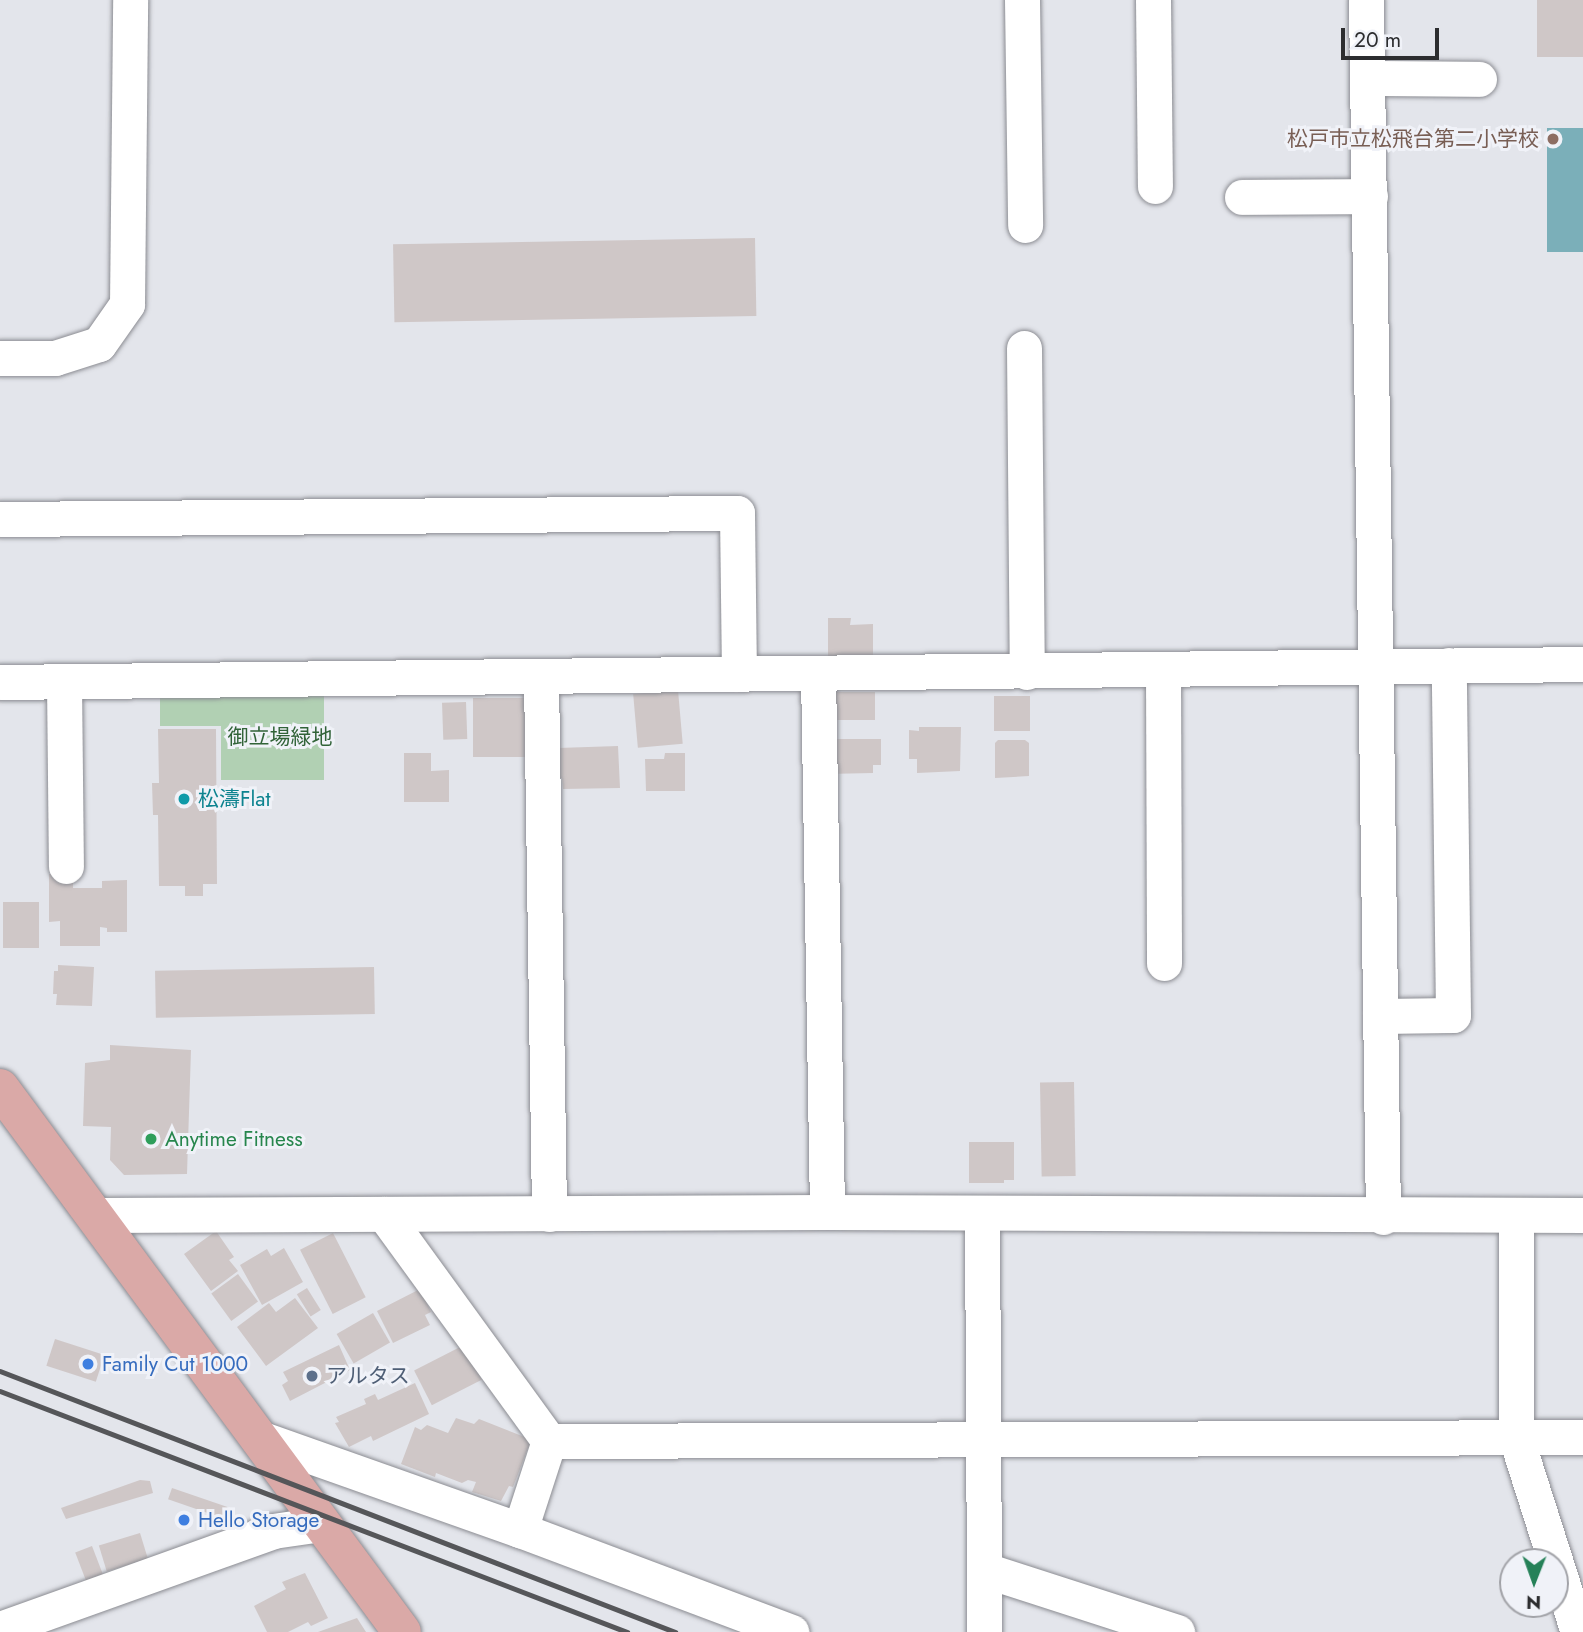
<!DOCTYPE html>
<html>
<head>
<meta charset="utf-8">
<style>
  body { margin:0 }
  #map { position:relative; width:1583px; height:1632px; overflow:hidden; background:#e3e5eb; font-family:Jost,"Noto Sans JP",sans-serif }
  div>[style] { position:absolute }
  .green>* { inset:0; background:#b1d0b3 }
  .water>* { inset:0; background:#7bafb9; transform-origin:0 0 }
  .building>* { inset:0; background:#cfc7c7; transform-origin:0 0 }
  .roads { filter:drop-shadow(0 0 2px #8b8c92) drop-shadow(0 0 2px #8b8c92) }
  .minor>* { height:35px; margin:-17.5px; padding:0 17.5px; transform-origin:17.5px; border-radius:17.5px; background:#fff }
  .major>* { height:38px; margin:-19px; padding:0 19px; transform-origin:19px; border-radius:19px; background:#daa9a7 }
  .rail>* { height:5px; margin:-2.5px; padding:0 2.5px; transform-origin:2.5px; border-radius:2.5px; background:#555659 }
  .dots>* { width:19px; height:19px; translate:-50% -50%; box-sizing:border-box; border:4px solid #f0f2f8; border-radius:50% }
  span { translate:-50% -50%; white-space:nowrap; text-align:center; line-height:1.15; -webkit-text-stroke:6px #f0f2f8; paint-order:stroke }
  .education-label { font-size:21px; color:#785e54 }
  .right { translate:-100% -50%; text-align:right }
  .park-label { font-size:21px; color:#316338 }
  .culture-label { font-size:21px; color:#0d838f }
  .left { translate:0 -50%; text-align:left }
  .leisure-label { font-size:21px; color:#27864d }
  .shop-label { font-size:21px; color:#366cbe }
  .service-label { font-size:21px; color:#4e5e75 }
  .north { position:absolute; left:1499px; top:1548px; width:70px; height:70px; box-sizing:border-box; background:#f0f2f8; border:2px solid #a2a3a8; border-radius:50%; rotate:181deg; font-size:19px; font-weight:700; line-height:28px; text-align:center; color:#2c2d2f }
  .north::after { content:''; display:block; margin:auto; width:24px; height:32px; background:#258158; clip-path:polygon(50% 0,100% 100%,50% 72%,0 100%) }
  .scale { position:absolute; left:1341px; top:28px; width:98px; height:32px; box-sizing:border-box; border:4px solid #2c2d2f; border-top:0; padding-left:9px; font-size:21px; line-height:24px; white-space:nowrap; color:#2c2d2f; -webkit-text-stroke:5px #f0f2f8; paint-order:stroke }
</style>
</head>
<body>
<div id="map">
  <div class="green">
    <i style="clip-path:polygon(160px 693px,324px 694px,324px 780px,221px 780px,221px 726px,160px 726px)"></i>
  </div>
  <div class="water">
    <i style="left:1547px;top:128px;width:36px;height:124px"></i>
  </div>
  <div class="building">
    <i style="left:1537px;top:0;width:46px;height:57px"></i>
    <i style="left:755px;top:238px;width:78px;height:362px;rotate:89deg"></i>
    <i style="clip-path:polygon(828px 618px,851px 618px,850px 625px,873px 624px,873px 660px,828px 661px)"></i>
    <i style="left:678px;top:690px;width:54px;height:45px;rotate:85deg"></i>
    <i style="left:829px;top:692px;width:46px;height:28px"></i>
    <i style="left:994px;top:696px;width:36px;height:35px"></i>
    <i style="left:473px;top:698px;width:57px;height:59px"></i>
    <i style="left:466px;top:702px;width:37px;height:24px;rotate:88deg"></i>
    <i style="clip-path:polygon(919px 727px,961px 727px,960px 771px,917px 773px,917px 759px,909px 759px,909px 730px,919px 731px)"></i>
    <i style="clip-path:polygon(158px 729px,216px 729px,217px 884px,203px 884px,203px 896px,185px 896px,185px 886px,159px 886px,158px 815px,153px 815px,152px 783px,159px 783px)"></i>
    <i style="clip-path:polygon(828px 739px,881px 739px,881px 765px,873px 765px,873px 773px,827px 774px)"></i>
    <i style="clip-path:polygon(998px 740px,1025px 740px,1029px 743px,1029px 776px,995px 778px,995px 743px)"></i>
    <i style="clip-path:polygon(618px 746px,620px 788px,563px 789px,562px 778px,559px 778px,558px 748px)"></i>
    <i style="clip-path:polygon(404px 753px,431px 753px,431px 771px,449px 770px,449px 802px,404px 802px)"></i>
    <i style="clip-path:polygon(665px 753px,685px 753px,685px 791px,646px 791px,645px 759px,664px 759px)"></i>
    <i style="clip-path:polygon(49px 874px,73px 874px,73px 888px,102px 888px,102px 881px,127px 880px,127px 932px,107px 932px,107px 928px,100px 927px,100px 946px,60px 946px,60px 921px,49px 922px)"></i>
    <i style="left:3px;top:902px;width:36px;height:46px"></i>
    <i style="clip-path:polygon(58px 965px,94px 967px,92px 1006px,56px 1005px,57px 994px,53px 994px,54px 971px,58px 971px)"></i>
    <i style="left:374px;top:967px;width:47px;height:219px;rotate:89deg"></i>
    <i style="clip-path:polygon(110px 1045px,191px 1050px,187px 1174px,124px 1175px,110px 1160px,111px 1127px,83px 1126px,85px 1063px,110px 1060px)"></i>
    <i style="left:1074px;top:1082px;width:94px;height:34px;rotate:89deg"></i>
    <i style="clip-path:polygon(969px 1142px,1014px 1142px,1014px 1180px,1004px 1180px,1004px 1183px,969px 1183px)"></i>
    <i style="clip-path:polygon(216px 1231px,234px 1257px,229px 1260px,238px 1271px,211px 1291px,184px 1254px)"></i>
    <i style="left:333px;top:1233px;width:72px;height:37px;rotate:63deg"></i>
    <i style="clip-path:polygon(284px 1248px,303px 1282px,262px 1305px,240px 1265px,267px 1249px,271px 1256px)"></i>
    <i style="left:238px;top:1274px;width:34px;height:33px;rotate:54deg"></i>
    <i style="left:307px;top:1288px;width:26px;height:12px;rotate:58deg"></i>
    <i style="clip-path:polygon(420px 1289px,431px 1312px,425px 1315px,430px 1325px,393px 1343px,377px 1311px)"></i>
    <i style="clip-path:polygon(295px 1298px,318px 1328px,266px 1366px,237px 1327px,269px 1303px,276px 1312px)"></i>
    <i style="left:373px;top:1313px;width:34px;height:42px;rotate:60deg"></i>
    <i style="left:55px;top:1339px;width:52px;height:28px;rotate:18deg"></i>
    <i style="clip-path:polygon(339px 1345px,350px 1370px,290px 1401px,282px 1385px,288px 1381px,283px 1372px)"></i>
    <i style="left:464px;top:1345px;width:39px;height:56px;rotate:63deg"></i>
    <i style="clip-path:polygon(415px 1383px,429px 1414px,373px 1441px,371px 1436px,349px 1447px,335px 1423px,339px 1422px,336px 1417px,366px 1404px,364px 1399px,375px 1394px,378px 1400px)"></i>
    <i style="clip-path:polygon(456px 1418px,474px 1424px,479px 1419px,527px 1438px,530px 1443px,513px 1487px,509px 1486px,501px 1501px,472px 1492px,476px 1482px,468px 1480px,462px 1483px,436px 1473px,435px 1477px,401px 1464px,415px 1427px,421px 1430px,427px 1425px,448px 1433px)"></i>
    <i style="clip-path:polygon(140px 1480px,150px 1481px,153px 1493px,66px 1519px,61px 1508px)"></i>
    <i style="left:172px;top:1488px;width:61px;height:12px;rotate:19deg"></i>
    <i style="left:140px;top:1533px;width:27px;height:43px;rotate:73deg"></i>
    <i style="left:92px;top:1546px;width:30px;height:18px;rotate:69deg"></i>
    <i style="clip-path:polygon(305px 1573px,328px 1618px,311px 1626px,308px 1622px,288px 1632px,267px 1632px,254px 1606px,286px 1589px,282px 1582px)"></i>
    <i style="clip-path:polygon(357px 1618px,366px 1632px,318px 1632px)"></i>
  </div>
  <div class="roads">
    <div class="minor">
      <i style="left:1022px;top:0;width:225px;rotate:89.2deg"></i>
      <i style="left:1153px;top:0;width:186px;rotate:89.4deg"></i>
      <i style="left:1366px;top:0;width:1217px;rotate:89.2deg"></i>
      <i style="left:1368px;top:78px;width:111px;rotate:0.5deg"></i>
      <i style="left:1242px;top:197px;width:128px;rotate:-0.4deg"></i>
      <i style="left:1024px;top:348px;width:324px;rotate:89.5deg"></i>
      <i style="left:0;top:358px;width:55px"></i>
      <i style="left:55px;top:358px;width:46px;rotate:-17.7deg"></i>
      <i style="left:99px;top:344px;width:49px;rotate:-55deg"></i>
      <i style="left:127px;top:304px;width:304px;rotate:-89.4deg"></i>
      <i style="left:0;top:519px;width:737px;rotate:-0.47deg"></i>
      <i style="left:737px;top:513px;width:161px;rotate:89.3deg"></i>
      <i style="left:1163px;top:670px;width:293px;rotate:89.8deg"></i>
      <i style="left:818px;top:673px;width:539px;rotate:89.04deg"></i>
      <i style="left:541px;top:678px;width:536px;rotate:89.14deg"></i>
      <i style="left:0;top:682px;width:1583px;rotate:-0.65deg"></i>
      <i style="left:64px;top:682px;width:184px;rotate:89.4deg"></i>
      <i style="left:1380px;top:1016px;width:73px;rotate:-0.8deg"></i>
      <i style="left:1453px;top:1015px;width:350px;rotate:-90.7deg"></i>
      <i style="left:982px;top:1213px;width:419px;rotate:89.7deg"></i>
      <i style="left:384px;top:1214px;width:281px;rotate:54deg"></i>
      <i style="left:94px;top:1215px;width:733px;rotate:-0.23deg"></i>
      <i style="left:827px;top:1212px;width:756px;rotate:0.23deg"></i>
      <i style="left:1516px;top:1216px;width:222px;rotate:90deg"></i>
      <i style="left:1516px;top:1438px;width:204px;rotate:72.3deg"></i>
      <i style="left:257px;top:1437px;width:279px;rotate:19.5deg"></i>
      <i style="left:520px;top:1530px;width:290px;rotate:20.6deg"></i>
      <i style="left:520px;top:1530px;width:94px;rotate:-72deg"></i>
      <i style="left:549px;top:1441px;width:1034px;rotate:-0.22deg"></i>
      <i style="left:985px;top:1570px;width:202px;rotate:17.9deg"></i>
      <i style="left:0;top:1629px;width:290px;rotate:-19.7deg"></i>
      <i style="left:273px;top:1531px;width:49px;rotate:-8.3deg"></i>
    </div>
    <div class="major">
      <i style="left:0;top:1088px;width:676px;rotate:53.54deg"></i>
    </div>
  </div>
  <div class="rail">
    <i style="left:0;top:1371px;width:724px;rotate:21.14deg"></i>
    <i style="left:0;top:1391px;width:672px;rotate:21.03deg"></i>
  </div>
  <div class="dots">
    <i style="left:1553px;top:139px;background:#8d6e63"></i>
    <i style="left:184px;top:799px;background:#0f9aa8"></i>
    <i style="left:151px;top:1139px;background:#2e9e5b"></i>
    <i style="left:88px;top:1364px;background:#3f7fe0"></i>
    <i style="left:312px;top:1376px;background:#5c6f8a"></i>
    <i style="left:184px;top:1520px;background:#3f7fe0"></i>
  </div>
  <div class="education-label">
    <span class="right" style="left:1539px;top:139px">松戸市立松飛台第二小学校</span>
  </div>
  <div class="park-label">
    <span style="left:280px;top:737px">御立場緑地</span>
  </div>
  <div class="culture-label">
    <span class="left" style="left:198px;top:799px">松濤Flat</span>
  </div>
  <div class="leisure-label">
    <span class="left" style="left:165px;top:1139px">Anytime Fitness</span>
  </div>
  <div class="shop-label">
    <span class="left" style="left:102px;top:1364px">Family Cut 1000</span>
    <span class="left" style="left:198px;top:1520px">Hello Storage</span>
  </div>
  <div class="service-label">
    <span class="left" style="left:326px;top:1376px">アルタス</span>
  </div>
  <div class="north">N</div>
  <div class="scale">20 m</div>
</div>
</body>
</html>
